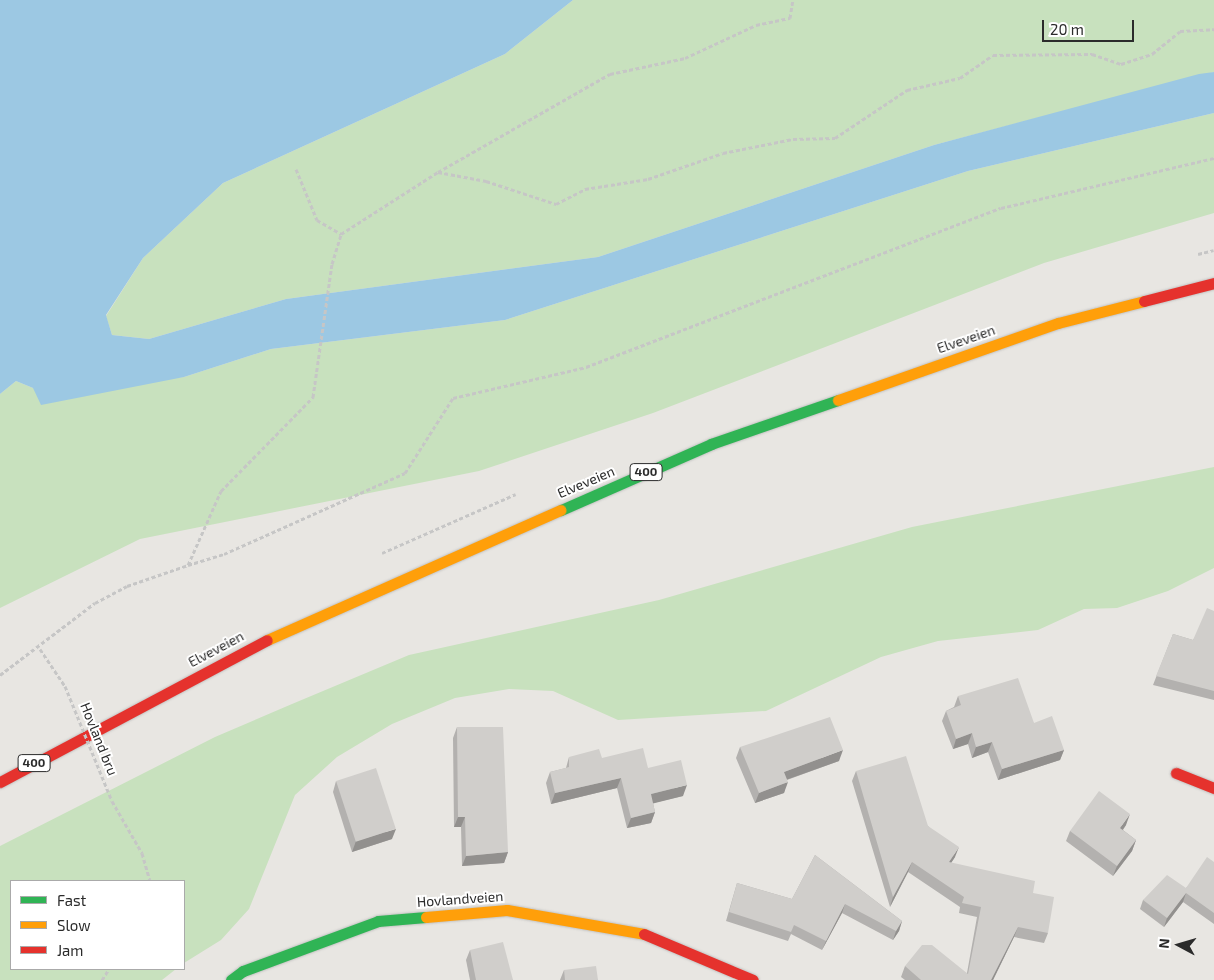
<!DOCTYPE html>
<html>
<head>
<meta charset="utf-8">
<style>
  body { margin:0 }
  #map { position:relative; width:1214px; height:980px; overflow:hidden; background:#e8e6e2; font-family:"Exo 2",sans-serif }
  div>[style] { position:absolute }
  .green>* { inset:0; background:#c8e1be }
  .water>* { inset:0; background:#9cc8e3 }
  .path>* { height:3px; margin-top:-1.5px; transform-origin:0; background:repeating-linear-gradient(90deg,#c6c6c6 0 4px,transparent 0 6.5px) }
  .roads { filter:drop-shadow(0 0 1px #c2c2c1) drop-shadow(0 0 1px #c2c2c1) }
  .fast>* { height:11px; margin:-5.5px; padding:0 5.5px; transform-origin:5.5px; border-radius:5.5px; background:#30b455 }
  .slow>* { height:11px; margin:-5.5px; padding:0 5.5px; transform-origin:5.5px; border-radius:5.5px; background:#ff9f0a }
  .jam>* { height:11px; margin:-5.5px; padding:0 5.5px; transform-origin:5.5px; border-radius:5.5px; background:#e5322d }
  .path-bridge>* { height:3px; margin-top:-1.5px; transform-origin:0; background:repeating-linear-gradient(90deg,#c6c6c6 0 4px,transparent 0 6.5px) }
  .wall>* { inset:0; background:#b3b1af }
  .shaded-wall>* { inset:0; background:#92908e }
  .building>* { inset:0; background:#d0cecb; transform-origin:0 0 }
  span { translate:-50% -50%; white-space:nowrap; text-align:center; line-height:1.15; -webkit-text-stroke:4px #fff; paint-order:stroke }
  .shield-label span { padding:1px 4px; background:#fff; border:1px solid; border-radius:4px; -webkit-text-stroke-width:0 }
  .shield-label { font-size:12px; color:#2b2b2b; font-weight:700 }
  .street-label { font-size:14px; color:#2b2b2b }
  .legend { position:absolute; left:10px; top:880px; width:175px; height:90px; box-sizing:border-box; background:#fff; border:1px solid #aaa; margin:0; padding:6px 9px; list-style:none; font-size:15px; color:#2b2b2b }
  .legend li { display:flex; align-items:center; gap:10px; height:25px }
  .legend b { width:25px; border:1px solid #aaa }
  .north { position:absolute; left:1154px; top:920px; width:50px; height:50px; -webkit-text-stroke:4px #fff; paint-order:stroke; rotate:276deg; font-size:14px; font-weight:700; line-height:20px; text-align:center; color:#2b2b2b }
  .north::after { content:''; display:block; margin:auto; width:18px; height:22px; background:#2b2b2b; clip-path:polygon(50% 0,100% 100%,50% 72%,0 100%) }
  .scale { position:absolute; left:1042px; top:20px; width:92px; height:22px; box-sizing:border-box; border:2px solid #2b2b2b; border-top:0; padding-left:6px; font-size:15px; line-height:18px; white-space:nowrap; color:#2b2b2b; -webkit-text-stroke:4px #fff; paint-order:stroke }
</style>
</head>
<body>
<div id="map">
  <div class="green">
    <i style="clip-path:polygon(573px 0,1214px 0,1214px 72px,934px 145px,598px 257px,286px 299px,149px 339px,112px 335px,106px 316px,143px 258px,223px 183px,505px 54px)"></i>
    <i style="clip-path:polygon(1214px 113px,1214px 213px,1044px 263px,653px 413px,479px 471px,140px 539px,0 608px,0 394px,16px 381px,33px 388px,184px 377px,271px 349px,505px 320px,968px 171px)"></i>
    <i style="clip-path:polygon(1214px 467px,1214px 568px,1168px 591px,1117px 608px,1084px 609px,1038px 630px,938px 641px,881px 657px,766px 711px,618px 720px,553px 691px,509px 689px,455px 698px,392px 724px,337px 757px,295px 795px,249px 909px,221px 940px,184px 963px,184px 881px,11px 881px,11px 969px,176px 969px,162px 980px,0 980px,0 846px,215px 737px,292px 704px,409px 655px,659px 600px,912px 527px)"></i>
  </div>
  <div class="water">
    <i style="clip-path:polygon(0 0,573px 0,505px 54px,223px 183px,143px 258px,106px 315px,112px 335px,149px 339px,286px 299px,598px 257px,934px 145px,1199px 74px,1214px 72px,1214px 113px,968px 171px,505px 320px,271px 349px,184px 377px,41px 405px,33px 388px,16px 381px,0 394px)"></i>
  </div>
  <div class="path">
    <i style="left:296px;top:169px;width:55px;rotate:67.6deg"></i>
    <i style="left:317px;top:220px;width:28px;rotate:30deg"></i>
    <i style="left:438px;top:172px;width:49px;rotate:10.6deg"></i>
    <i style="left:486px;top:181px;width:74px;rotate:18.2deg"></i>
    <i style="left:556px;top:204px;width:33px;rotate:-27deg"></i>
    <i style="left:585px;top:189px;width:64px;rotate:-9deg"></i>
    <i style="left:648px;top:179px;width:79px;rotate:-19.1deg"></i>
    <i style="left:723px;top:153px;width:71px;rotate:-11.3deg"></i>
    <i style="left:793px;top:139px;width:42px;rotate:-1.4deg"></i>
    <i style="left:835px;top:138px;width:87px;rotate:-33.7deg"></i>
    <i style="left:907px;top:90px;width:54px;rotate:-12.8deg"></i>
    <i style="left:960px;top:78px;width:40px;rotate:-34.9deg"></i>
    <i style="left:993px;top:55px;width:99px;rotate:-0.6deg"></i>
    <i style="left:1092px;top:54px;width:31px;rotate:19deg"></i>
    <i style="left:1121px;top:64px;width:33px;rotate:-18deg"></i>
    <i style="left:1152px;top:54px;width:36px;rotate:-39deg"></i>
    <i style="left:1180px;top:31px;width:34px;rotate:-3deg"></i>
    <i style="left:1198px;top:254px;width:16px;rotate:-14deg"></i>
    <i style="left:382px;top:553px;width:146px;rotate:-23.8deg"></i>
    <i style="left:188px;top:565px;width:38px;rotate:-17deg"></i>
    <i style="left:224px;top:554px;width:198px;rotate:-24.1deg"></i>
    <i style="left:405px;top:473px;width:89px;rotate:-57.4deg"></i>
    <i style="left:453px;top:398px;width:137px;rotate:-13.1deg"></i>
    <i style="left:586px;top:367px;width:444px;rotate:-21deg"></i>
    <i style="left:1001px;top:208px;width:219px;rotate:-13.2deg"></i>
    <i style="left:40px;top:649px;width:45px;rotate:56deg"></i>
    <i style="left:0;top:675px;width:119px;rotate:-37.2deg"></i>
    <i style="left:95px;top:603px;width:36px;rotate:-28deg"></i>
    <i style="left:127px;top:586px;width:65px;rotate:-19deg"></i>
    <i style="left:188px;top:565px;width:81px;rotate:-66deg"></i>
    <i style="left:221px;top:491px;width:132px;rotate:-45.6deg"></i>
    <i style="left:313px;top:397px;width:134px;rotate:-81.9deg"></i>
    <i style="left:332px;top:264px;width:31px;rotate:-73deg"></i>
    <i style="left:341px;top:234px;width:115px;rotate:-32.6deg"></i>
    <i style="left:438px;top:172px;width:198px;rotate:-29.7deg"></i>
    <i style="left:610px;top:74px;width:77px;rotate:-12deg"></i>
    <i style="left:685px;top:58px;width:78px;rotate:-24.9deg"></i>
    <i style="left:756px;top:25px;width:35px;rotate:-12deg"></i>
    <i style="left:790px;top:18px;width:18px;rotate:-81deg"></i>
    <i style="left:112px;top:801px;width:60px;rotate:60deg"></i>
    <i style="left:142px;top:853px;width:29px;rotate:74deg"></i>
    <i style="left:102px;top:980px;width:13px;rotate:-58deg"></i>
  </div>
  <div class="roads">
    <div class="fast">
      <i style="left:561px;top:510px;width:164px;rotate:-23.7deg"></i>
      <i style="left:711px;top:444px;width:134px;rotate:-19.1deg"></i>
      <i style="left:231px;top:980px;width:15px;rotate:-37deg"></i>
      <i style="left:243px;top:971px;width:144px;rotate:-20.3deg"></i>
      <i style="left:378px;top:921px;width:48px;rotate:-4.8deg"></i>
    </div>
    <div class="slow">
      <i style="left:838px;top:400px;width:233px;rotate:-19.3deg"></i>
      <i style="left:1058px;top:323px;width:89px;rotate:-14.3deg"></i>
      <i style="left:267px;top:640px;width:321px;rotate:-23.9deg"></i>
      <i style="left:426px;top:917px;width:81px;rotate:-4.9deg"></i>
      <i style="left:507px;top:910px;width:139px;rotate:9.9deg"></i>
    </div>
    <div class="jam">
      <i style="left:1144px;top:301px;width:72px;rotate:-14.4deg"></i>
      <i style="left:1176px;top:773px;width:41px;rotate:21.5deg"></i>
      <i style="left:0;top:782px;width:302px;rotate:-28deg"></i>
      <i style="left:644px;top:934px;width:118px;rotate:22.9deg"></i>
    </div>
  </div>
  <div class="path-bridge">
    <i style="left:65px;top:686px;width:124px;rotate:67.8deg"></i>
  </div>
  <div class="wall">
    <i style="clip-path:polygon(1214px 611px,1214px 700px,1153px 685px,1173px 634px,1193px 640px)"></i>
    <i style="clip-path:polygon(958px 696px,1034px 723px,1064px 750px,1060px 760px,998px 780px,988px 752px,972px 758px,968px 744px,953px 749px,942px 721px,946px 711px,954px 707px)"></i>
    <i style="clip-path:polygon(457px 727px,508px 852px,504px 863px,462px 866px,461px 827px,454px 827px,453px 738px)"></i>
    <i style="clip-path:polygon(740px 747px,839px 761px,787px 780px,784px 793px,755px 803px,736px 758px)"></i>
    <i style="clip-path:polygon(569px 757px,602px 758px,648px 768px,683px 796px,653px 803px,655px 812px,651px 823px,627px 828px,617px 788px,551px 804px,546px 783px,550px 772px,566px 768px)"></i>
    <i style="clip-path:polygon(856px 771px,928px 826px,955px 857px,951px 863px,1033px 893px,1048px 933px,1044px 943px,1014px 937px,993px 980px,905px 980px,901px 977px,905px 966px,967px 973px,977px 917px,959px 913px,960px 907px,908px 872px,890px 907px,852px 781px)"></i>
    <i style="clip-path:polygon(336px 781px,392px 839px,352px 852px,333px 792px)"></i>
    <i style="clip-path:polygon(1126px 825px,1123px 830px,1136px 840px,1132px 851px,1113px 876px,1066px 841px,1070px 831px)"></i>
    <i style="clip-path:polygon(815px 855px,902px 921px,899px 931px,893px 940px,842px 913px,822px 950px,791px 934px,788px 941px,726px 921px,737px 883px,792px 899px)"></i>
    <i style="clip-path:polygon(1214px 862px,1214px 924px,1183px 902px,1164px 927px,1140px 909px,1143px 900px,1186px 888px)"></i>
    <i style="clip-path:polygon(470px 950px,513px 980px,470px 980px,466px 960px)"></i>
    <i style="clip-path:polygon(564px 970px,598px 980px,560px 980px)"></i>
  </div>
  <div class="shaded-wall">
    <i style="clip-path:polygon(972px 733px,968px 744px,953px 749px,956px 739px)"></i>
    <i style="clip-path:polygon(992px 742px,988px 752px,972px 758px,976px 747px)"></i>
    <i style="clip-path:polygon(843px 750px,839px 761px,780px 782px,784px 772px)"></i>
    <i style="clip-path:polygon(1064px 750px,1060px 760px,998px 780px,1002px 769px)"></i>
    <i style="clip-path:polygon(621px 778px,617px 788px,551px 804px,555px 793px)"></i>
    <i style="clip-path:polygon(788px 782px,784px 793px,755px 803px,759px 793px)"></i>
    <i style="clip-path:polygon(687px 785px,683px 796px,647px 805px,651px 794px)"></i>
    <i style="clip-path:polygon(655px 812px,651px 823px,627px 828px,631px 818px)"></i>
    <i style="clip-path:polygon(1130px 814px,1126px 825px,1116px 839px,1120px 828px)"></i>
    <i style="clip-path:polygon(458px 817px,465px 817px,461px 827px,454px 827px)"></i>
    <i style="clip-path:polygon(396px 829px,392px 839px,352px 852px,356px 841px)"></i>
    <i style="clip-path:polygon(1136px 840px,1132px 851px,1113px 876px,1117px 866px)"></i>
    <i style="clip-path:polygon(959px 847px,955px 857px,945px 872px,949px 862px)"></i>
    <i style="clip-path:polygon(508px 852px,504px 863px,462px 866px,466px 856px)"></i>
    <i style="clip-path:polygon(912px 862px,908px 872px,890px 907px,893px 897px)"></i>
    <i style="clip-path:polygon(1186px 893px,1183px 902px,1164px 927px,1167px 918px)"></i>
    <i style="clip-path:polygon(845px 904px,842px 913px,822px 950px,826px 941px)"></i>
    <i style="clip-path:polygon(902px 921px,899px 931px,893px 940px,896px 931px)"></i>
    <i style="clip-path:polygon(1018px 927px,1014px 937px,993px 980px,991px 980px)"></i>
  </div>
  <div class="building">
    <i style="clip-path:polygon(1207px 608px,1214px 611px,1214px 691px,1156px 676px,1173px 634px,1193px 640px)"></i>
    <i style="clip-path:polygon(1018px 678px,1034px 723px,1052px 716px,1064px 750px,1002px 769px,992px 742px,976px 747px,972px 733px,956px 739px,946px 711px,961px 705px,958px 696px)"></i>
    <i style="clip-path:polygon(830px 717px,843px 750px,784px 772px,788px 782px,759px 793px,740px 747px)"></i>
    <i style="clip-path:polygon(457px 727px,503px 727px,508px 852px,466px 856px,465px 817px,458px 817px)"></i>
    <i style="clip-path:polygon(643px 748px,648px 768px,681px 760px,687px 785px,651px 794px,655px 812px,631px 818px,621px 778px,555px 793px,550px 772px,569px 767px,569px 757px,599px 749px,602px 758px)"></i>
    <i style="clip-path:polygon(906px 756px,928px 826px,959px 847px,949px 862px,1035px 881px,1033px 893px,1054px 897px,1048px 933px,1018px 927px,991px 980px,921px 980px,905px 966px,922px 945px,932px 945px,968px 974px,981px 907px,962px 903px,964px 897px,912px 862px,893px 897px,856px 771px)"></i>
    <i style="left:376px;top:768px;width:64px;height:42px;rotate:72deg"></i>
    <i style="clip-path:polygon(1099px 791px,1130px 814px,1120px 828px,1136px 840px,1117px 866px,1070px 831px)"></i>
    <i style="clip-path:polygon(815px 855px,902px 921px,896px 931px,845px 904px,826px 941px,794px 925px,791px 932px,729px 912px,737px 883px,792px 899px)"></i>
    <i style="clip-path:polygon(1207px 857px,1214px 862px,1214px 913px,1186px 893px,1167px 918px,1143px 900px,1167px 875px,1186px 888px)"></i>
    <i style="clip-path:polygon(503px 942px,513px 980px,476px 980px,470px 950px)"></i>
    <i style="clip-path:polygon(596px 966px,598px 980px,565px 980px,564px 970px)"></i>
  </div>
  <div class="shield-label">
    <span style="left:646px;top:472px">400</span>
    <span style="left:34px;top:763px">400</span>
  </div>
  <div class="street-label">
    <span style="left:966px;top:339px;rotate:-19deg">Elveveien</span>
    <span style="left:586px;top:482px;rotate:-23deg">Elveveien</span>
    <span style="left:216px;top:649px;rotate:-28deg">Elveveien</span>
    <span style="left:99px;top:739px;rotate:68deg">Hovland bru</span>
    <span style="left:460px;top:899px;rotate:-4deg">Hovlandveien</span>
  </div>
  <ul class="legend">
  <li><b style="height:6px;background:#30b455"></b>Fast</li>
  <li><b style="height:6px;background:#ff9f0a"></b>Slow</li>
  <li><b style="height:6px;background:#e5322d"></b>Jam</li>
  </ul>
  <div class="north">N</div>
  <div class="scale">20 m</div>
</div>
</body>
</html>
